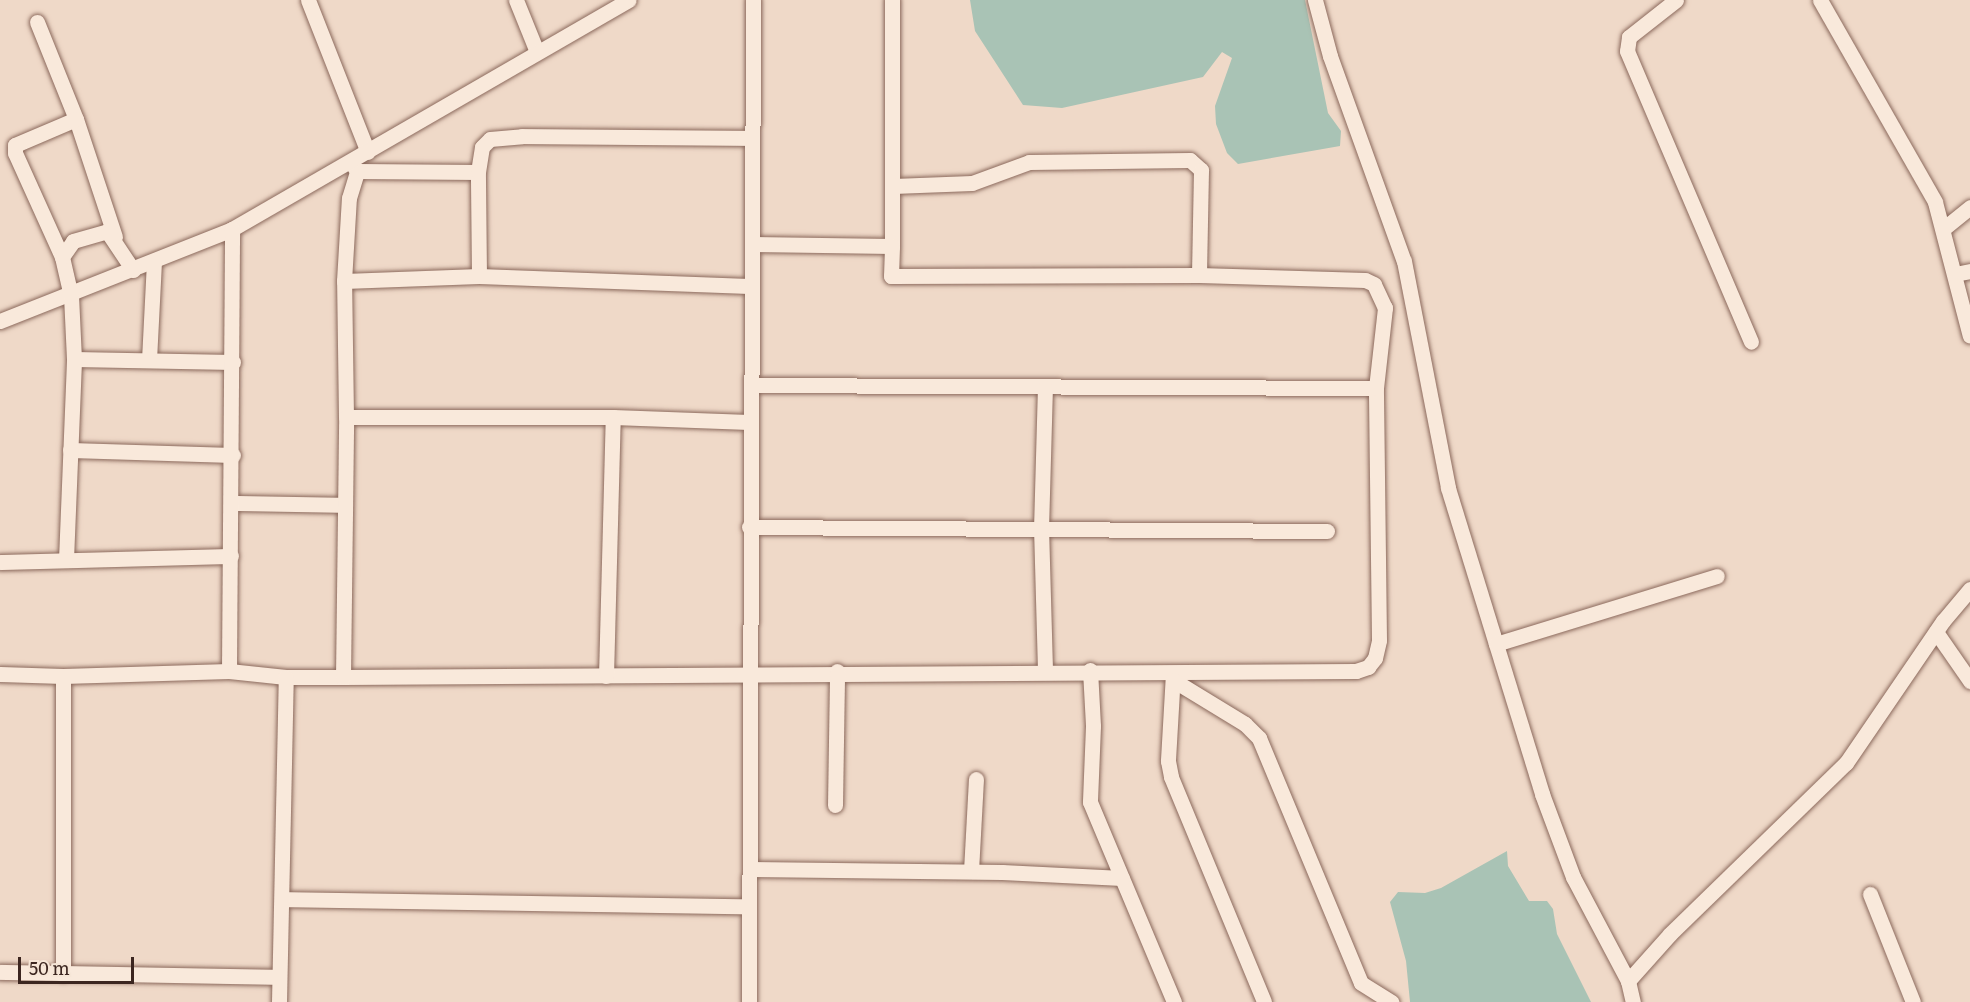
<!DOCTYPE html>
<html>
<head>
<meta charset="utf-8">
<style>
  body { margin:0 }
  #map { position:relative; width:1970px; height:1002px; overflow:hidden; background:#efd9c8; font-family:Literata,serif }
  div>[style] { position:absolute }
  .water>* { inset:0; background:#a9c3b5 }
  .roads { filter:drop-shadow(0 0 2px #8b695c) drop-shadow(0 0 2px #8b695c) }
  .minor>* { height:15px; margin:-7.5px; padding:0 7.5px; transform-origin:7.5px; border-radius:7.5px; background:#f9e9db }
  span { translate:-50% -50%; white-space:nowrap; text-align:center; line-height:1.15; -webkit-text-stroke:4.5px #f6e6d7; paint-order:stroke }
  .scale { position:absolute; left:18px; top:957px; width:116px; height:27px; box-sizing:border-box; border:3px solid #3c2620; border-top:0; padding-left:8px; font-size:18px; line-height:21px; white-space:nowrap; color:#3c2620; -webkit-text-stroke:4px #f6e6d7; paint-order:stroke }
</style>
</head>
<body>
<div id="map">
  <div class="water">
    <i style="clip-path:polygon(970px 0,1305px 0,1328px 113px,1341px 131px,1340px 146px,1238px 164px,1227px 153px,1216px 124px,1215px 106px,1232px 58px,1222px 52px,1203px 77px,1062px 108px,1023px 105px,975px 31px)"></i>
    <i style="clip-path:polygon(1507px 851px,1508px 866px,1529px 901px,1547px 901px,1553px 909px,1557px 934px,1591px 1002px,1410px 1002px,1406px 961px,1390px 902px,1398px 892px,1425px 893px,1441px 888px)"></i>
  </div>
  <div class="roads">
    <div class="minor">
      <i style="left:308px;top:0;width:163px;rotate:68.5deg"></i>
      <i style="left:516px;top:0;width:56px;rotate:68deg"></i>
      <i style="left:892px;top:0;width:246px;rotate:90deg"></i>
      <i style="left:1315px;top:0;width:58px;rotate:75deg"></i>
      <i style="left:1330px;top:56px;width:218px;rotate:70.2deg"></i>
      <i style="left:1404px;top:261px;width:231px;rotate:79deg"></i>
      <i style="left:1448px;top:488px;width:320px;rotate:72.9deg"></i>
      <i style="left:1542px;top:794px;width:89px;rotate:69.5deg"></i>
      <i style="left:1573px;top:877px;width:118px;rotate:62.1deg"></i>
      <i style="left:1628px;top:981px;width:22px;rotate:77deg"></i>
      <i style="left:1676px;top:0;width:60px;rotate:141.8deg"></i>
      <i style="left:1629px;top:37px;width:14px;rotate:98deg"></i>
      <i style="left:1627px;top:51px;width:316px;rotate:66.9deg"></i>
      <i style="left:1820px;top:0;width:232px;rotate:60.3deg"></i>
      <i style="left:1935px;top:202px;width:138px;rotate:75.4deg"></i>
      <i style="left:37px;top:22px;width:105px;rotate:68.1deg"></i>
      <i style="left:76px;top:119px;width:124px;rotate:71.7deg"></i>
      <i style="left:357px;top:171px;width:121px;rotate:0.5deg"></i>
      <i style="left:893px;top:186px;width:79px;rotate:-2.2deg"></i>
      <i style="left:972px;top:183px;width:61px;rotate:-20.2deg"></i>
      <i style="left:1029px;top:162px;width:161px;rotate:-0.7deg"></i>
      <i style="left:1190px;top:160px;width:15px;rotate:42deg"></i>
      <i style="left:1201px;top:170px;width:105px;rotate:91.1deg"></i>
      <i style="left:1943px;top:229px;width:35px;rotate:-39deg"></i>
      <i style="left:62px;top:257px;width:114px;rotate:-114.3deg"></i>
      <i style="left:15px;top:153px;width:8px;rotate:-90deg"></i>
      <i style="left:15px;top:145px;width:66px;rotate:-23.1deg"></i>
      <i style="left:1955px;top:274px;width:15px;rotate:-11deg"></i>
      <i style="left:479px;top:276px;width:104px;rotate:-90.6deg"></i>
      <i style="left:478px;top:172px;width:25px;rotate:-81deg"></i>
      <i style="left:482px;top:147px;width:11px;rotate:-45deg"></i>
      <i style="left:490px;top:139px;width:32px;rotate:-5deg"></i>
      <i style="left:522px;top:136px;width:230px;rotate:0.5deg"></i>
      <i style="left:344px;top:281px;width:83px;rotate:-86.6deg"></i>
      <i style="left:349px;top:198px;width:28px;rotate:-73deg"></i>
      <i style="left:357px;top:171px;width:11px;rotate:-124deg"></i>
      <i style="left:0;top:321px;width:250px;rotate:-21.6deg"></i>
      <i style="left:232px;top:229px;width:458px;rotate:-30deg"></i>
      <i style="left:74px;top:359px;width:159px;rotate:1.1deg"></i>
      <i style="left:149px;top:360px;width:99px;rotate:-87.1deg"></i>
      <i style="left:752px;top:385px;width:624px;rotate:0.28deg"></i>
      <i style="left:346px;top:417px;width:136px;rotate:-90.8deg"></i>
      <i style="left:344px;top:281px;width:135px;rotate:-2.1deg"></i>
      <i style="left:479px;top:276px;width:270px;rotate:2.1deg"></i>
      <i style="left:70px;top:450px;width:163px;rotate:1.8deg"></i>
      <i style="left:231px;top:503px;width:114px;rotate:1deg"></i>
      <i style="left:749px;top:527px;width:578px;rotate:0.4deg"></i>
      <i style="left:66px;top:560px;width:201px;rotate:-87.7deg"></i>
      <i style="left:74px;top:359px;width:63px;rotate:-92.7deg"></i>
      <i style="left:71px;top:296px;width:40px;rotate:-103deg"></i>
      <i style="left:62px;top:257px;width:19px;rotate:-55deg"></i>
      <i style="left:73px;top:241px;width:35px;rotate:-16deg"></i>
      <i style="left:107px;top:231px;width:47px;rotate:56.3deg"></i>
      <i style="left:0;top:562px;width:231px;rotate:-1.5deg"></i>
      <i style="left:1936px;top:632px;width:60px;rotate:55.2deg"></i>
      <i style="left:1496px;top:644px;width:231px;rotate:-17.1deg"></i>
      <i style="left:1045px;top:670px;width:141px;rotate:-91.6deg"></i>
      <i style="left:1041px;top:529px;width:141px;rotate:-88.4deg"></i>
      <i style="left:1090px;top:670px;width:56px;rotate:86.9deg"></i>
      <i style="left:1093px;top:726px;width:76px;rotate:92.3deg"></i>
      <i style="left:1090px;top:802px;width:217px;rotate:67.2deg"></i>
      <i style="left:229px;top:671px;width:442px;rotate:-89.6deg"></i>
      <i style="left:1173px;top:673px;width:88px;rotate:93.3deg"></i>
      <i style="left:1168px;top:761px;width:16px;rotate:79deg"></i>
      <i style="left:1171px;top:777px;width:243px;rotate:67.5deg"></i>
      <i style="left:0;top:674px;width:63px;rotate:1.8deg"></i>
      <i style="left:63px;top:676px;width:166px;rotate:-1.7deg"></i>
      <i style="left:229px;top:671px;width:57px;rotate:6deg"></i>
      <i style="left:286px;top:677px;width:57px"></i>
      <i style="left:343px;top:677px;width:1013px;rotate:-0.34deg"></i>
      <i style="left:1356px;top:671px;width:13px;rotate:-18deg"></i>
      <i style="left:1368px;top:667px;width:11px;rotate:-52deg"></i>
      <i style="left:1375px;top:658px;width:18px;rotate:-77deg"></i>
      <i style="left:1379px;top:640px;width:252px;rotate:-90.7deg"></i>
      <i style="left:1376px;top:388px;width:81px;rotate:-83.6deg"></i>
      <i style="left:1385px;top:308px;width:26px;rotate:-115deg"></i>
      <i style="left:1374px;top:284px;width:10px;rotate:-156deg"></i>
      <i style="left:1365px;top:280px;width:166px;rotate:-178.3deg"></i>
      <i style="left:1199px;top:275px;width:308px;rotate:179.8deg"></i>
      <i style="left:891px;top:276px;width:30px;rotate:-88deg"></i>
      <i style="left:892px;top:246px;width:140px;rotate:-179.2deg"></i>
      <i style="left:606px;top:676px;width:259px;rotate:-88.5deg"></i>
      <i style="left:343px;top:677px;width:260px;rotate:-89.3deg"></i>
      <i style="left:346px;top:417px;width:267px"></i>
      <i style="left:613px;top:417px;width:136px;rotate:2.1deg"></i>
      <i style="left:1173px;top:680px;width:84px;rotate:31.4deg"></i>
      <i style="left:1245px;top:724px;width:20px;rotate:45deg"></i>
      <i style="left:1259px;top:738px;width:265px;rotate:67.4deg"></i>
      <i style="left:1361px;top:983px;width:36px;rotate:32deg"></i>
      <i style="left:835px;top:805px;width:134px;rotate:-89.1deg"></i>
      <i style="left:750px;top:869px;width:252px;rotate:0.7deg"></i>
      <i style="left:1002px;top:872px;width:120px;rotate:2.9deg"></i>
      <i style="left:971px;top:871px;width:92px;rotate:-86.9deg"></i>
      <i style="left:1870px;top:894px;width:116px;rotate:68.3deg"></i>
      <i style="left:282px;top:899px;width:466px;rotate:0.9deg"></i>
      <i style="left:0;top:972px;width:278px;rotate:1deg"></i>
      <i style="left:63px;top:974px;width:298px;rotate:-90deg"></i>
      <i style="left:1628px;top:981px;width:63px;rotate:-48.2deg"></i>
      <i style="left:1670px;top:934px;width:245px;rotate:-44.2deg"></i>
      <i style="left:1846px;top:763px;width:172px;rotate:-55.7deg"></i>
      <i style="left:1943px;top:621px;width:42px;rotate:-49.8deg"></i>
      <i style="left:279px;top:1002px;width:325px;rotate:-88.8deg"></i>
      <i style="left:749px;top:1002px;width:1002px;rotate:-89.77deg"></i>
    </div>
  </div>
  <div class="scale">50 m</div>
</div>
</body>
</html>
